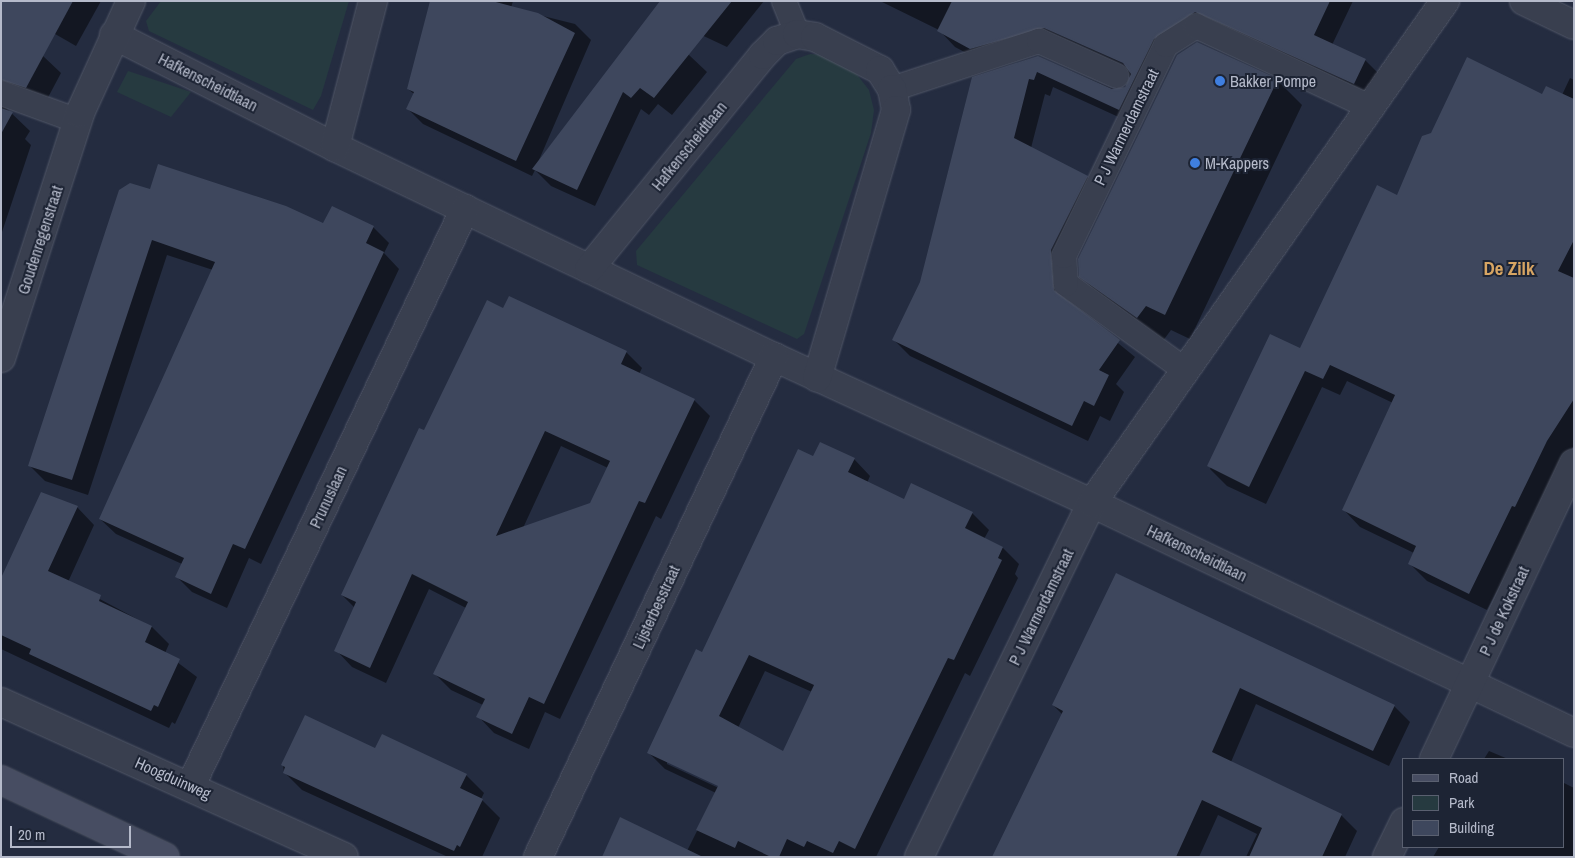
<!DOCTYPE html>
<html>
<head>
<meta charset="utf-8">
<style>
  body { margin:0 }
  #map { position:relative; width:1575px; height:858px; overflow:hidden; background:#242c40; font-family:"Archivo Narrow",sans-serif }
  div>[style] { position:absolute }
  .green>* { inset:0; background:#263a40 }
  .shadow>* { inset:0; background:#0007 }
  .building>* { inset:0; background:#3e475d }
  .roads { filter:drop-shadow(0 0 1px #515767) drop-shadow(0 0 1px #515767) }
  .lane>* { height:24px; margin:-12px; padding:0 12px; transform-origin:12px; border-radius:12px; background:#393f4f }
  .street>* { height:28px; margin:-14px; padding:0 14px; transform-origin:14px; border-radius:14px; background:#393f4f }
  .secondary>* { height:28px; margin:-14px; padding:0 14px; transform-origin:14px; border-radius:14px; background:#474d62 }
  .dots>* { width:14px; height:14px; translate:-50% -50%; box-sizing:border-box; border:2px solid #1d2434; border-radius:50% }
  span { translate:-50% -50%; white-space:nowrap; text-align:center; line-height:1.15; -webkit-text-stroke:4px #1d2434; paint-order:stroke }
  .poi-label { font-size:16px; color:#b5baca }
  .left { translate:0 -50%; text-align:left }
  .street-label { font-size:16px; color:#b5baca }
  .quarter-label { font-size:19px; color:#d7a563; font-weight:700 }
  .frame { position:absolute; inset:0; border:2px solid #b5baca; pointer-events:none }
  .legend { position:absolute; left:1402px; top:758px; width:162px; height:90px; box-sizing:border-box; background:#1d2434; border:1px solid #5a6070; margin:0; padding:6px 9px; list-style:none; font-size:15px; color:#b5baca }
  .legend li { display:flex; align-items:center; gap:10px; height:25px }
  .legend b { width:25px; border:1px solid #5a6070 }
  .scale { position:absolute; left:10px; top:826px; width:121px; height:22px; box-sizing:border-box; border:2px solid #b5baca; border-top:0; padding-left:6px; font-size:15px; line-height:18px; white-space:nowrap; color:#b5baca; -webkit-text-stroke:4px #1d2434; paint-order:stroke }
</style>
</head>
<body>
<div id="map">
  <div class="green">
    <i style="clip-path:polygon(161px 1px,349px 1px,321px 96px,313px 110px,149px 31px,146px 21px)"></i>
    <i style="clip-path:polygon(810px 54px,826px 55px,855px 72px,869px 90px,874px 110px,871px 133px,804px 334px,797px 339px,637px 265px,636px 251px,796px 59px)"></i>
    <i style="clip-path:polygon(128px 71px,191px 92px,171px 117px,117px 92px)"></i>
  </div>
  <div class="shadow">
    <i style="clip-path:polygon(11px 1px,101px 1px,76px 46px,29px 19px)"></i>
    <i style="clip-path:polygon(431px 1px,513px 1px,511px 8px,575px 24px,591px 40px,539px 160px,636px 36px,689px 55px,707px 72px,672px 115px,658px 104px,649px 115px,641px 109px,595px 206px,551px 186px,535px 170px,532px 176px,423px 124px,407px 108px,414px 94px,408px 89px)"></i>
    <i style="clip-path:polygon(662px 1px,764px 1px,727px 47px,676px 23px)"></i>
    <i style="clip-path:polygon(880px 1px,1353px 1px,1332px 45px,1365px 60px,1381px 76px,1370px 99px,1212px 28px,1170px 54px,1136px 125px,1053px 87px,1050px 96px,1045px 94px,1031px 148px,1087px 177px,1103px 193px,1067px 267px,1069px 303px,1135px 357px,1116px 384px,1124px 392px,1110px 421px,1100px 416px,1088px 441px,910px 356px,894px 340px,1038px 57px,1118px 91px,1131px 83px,1130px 77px,1061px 44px,987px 64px,955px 47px,939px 30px)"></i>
    <i style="clip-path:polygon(1px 42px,43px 56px,61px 73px,44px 105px,5px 107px,30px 131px,25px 139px,31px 145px,1px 235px)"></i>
    <i style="clip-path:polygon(1570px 78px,1574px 80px,1574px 445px,1487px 610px,1427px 581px,1410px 564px,1414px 553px,1360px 527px,1343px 509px,1393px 403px,1347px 381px,1340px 395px,1322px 387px,1266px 504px,1227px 486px,1210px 469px,1271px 336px,1300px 350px,1398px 197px,1543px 95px,1562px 95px)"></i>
    <i style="clip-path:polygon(1277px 80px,1302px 105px,1190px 339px,1171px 330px,1162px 342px,1106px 301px,1080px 276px)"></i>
    <i style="clip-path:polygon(151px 190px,324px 225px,373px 227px,389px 243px,384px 253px,399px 269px,261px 564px,249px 558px,227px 608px,192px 592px,176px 576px,182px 564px,116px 534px,100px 519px,213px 270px,167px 255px,88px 495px,45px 481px,29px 465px)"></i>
    <i style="clip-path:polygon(evenodd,504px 310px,626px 352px,642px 368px,639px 374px,694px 400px,710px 416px,661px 519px,656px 516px,560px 719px,545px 712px,529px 749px,494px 733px,478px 716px,483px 705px,451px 690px,435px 674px,466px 608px,429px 589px,386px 683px,352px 667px,336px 650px,355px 608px,342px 595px,425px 432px,504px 310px,561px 446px,608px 468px,591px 504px,523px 528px,561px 446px)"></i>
    <i style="clip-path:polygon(evenodd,814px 458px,854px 459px,870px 476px,867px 483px,904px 501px,972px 513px,989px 530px,984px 539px,1003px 548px,1019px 564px,1015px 574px,1018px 578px,970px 676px,965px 673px,876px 857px,603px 857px,687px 851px,716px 793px,665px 769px,649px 753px,814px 458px,765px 671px,812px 692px,784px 753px,738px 728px,765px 671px,814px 458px,667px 761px,724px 788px,723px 790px,667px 764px,667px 761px)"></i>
    <i style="clip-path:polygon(77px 507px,94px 525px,68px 582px,152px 627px,169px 644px,165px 653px,197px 677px,175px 724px,172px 722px,169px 728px,1px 649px,1px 581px)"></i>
    <i style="clip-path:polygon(1117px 574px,1394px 706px,1410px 722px,1389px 766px,1256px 704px,1231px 762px,1341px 815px,1357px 831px,1345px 857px,1246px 857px,1257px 834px,1218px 815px,1199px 857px,993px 857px,1063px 715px,1053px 705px)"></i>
    <i style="clip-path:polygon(376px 749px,466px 775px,484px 793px,481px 799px,500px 818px,482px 857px,448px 857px,302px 790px,284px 772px,283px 765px)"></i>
    <i style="clip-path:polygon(1489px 751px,1508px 759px,1484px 759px)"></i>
    <i style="clip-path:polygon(1564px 783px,1574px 788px,1574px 857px,1433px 857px,1439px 847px,1564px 847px)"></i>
  </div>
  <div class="building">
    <i style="clip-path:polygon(1px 1px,73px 1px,26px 88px,1px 80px)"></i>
    <i style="clip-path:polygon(430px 1px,492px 1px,538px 13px,575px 33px,516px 161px,406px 109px,414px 92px,407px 89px)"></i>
    <i style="clip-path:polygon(660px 1px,732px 1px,654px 98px,640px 88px,631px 98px,623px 92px,577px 190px,532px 169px)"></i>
    <i style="clip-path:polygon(952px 1px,1330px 1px,1314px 35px,1366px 59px,1354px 84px,1195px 12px,1154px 39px,1119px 110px,1037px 72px,1034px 80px,1029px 79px,1014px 138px,1088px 176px,1051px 250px,1054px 290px,1120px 340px,1099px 370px,1109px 375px,1094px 406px,1084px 401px,1072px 426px,892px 340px,920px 282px,972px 77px,1038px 56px,1112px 89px,1125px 87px,1131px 74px,1123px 63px,1044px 28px,970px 49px,937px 31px)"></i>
    <i style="clip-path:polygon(1197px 42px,1278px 79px,1165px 315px,1146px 306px,1137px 318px,1079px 277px,1078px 259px,1177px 55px)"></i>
    <i style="clip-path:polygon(1467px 57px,1542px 94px,1546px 86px,1574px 99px,1574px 240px,1558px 271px,1574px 278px,1574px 399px,1547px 441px,1515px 507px,1512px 506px,1469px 594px,1408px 564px,1416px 546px,1342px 510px,1395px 395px,1330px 365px,1323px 379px,1305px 371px,1249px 487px,1207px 466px,1270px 334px,1300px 348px,1377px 185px,1397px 195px,1422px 136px,1431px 133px)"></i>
    <i style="clip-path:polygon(1px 108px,13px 112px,1px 134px)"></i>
    <i style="clip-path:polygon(158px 164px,286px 206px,323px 223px,332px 206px,374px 226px,366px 243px,384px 252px,245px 549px,233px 544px,211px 594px,175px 577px,184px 558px,99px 519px,215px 262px,152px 240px,72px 480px,28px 466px,119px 190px,130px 183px,150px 189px)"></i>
    <i style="clip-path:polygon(evenodd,509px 296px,627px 351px,621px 364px,695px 399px,645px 503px,639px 501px,544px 704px,529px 697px,512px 734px,476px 717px,485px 699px,433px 674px,468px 602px,412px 574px,370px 668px,334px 651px,356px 602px,341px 595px,419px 428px,424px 430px,487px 300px,503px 308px,509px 296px,545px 431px,610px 461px,590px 503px,496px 536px,545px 431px)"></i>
    <i style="clip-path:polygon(evenodd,820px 442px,855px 458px,848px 472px,904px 499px,911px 483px,973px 512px,965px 528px,1003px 547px,998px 558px,1002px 560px,954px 660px,948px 658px,855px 849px,839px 841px,833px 853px,807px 841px,804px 847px,787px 839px,779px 857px,771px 857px,738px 841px,735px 848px,696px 830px,718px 786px,647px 753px,696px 649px,702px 652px,798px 449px,813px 456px,820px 442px,749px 655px,814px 685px,783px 751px,719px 716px,749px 655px)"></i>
    <i style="clip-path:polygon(41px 492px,78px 506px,48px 571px,101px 595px,99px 601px,152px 626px,145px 642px,180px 659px,158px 707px,154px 705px,151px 711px,29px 654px,31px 649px,1px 635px,1px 578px)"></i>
    <i style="clip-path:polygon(1116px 573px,1395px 705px,1373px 751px,1240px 688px,1212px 752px,1342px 814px,1322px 857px,1249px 857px,1262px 828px,1202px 800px,1176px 857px,992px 857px,1063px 711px,1052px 705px)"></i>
    <i style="clip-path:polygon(305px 715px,375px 748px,382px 734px,467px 774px,460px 788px,483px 799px,460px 847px,457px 845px,454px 851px,283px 773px,285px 767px,281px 765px)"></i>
    <i style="clip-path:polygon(620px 817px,703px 857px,602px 857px)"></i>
  </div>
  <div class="roads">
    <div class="lane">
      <i style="left:784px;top:1px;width:35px;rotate:68deg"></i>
      <i style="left:892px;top:89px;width:155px;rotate:-18.1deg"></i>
      <i style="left:1039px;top:41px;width:85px;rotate:24.2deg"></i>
      <i style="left:1px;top:93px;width:82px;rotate:20deg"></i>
      <i style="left:1185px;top:370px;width:147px;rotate:-144.1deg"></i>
      <i style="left:1066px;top:284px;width:28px;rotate:-94deg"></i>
      <i style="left:1064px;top:256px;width:234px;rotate:-64.2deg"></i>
      <i style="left:1166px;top:45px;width:36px;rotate:-32deg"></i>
      <i style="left:1196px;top:26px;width:192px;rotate:25deg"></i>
    </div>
    <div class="street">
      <i style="left:1524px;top:1px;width:55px;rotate:25.6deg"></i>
      <i style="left:114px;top:35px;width:248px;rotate:26.9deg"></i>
      <i style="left:335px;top:147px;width:487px;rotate:25.6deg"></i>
      <i style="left:774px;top:357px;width:350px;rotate:24.7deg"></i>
      <i style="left:1092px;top:503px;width:534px;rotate:25.51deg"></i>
      <i style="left:335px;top:147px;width:151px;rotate:-75.4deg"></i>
      <i style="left:589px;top:269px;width:276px;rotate:-50.9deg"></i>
      <i style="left:763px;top:55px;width:20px;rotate:-45deg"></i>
      <i style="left:777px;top:41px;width:21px;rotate:-19deg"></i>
      <i style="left:797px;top:34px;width:18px;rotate:9deg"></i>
      <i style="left:815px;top:37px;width:73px;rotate:26.9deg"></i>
      <i style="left:880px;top:70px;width:22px;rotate:58deg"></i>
      <i style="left:892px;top:89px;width:21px;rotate:79deg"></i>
      <i style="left:896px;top:110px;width:279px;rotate:106.4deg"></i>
      <i style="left:1px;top:358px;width:257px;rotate:-72.1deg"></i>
      <i style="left:80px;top:113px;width:123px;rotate:-65.5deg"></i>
      <i style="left:1px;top:702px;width:376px;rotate:24.3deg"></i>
      <i style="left:1434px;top:759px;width:327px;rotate:-64.7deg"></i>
      <i style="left:191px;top:785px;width:638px;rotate:-64.56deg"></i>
      <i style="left:538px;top:857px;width:553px;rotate:-64.73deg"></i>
      <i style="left:919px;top:857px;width:394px;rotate:-64deg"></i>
      <i style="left:1092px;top:503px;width:614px;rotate:-54.89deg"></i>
      <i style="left:1387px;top:857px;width:39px;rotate:-64deg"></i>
    </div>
    <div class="secondary">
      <i style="left:1px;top:780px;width:181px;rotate:25.2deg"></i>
    </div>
  </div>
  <div class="dots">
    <i style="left:1220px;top:81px;background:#3f7fe0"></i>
    <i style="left:1195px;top:163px;background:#3f7fe0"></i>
  </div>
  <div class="poi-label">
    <span class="left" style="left:1230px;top:81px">Bakker Pompe</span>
    <span class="left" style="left:1205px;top:163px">M-Kappers</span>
  </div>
  <div class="street-label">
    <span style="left:208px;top:82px;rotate:27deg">Hafkenscheidtlaan</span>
    <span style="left:1126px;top:127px;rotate:-64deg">P J Warmerdamstraat</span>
    <span style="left:689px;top:146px;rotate:-51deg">Hafkenscheidtlaan</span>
    <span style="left:40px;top:240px;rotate:-72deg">Goudenregenstraat</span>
    <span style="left:328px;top:497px;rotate:-65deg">Prunuslaan</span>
    <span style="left:1197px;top:553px;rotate:26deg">Hafkenscheidtlaan</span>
    <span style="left:656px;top:607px;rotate:-65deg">Lijsterbesstraat</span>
    <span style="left:1041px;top:607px;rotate:-64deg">P J Warmerdamstraat</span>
    <span style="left:1504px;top:611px;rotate:-65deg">P J de Kokstraat</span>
    <span style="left:173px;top:778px;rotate:24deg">Hoogduinweg</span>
  </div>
  <div class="quarter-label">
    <span style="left:1509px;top:269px">De Zilk</span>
  </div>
  <div class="frame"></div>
  <ul class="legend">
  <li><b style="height:6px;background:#474d62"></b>Road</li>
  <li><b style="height:14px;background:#263a40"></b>Park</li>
  <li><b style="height:14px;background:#3e475d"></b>Building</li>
  </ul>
  <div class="scale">20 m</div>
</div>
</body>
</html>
